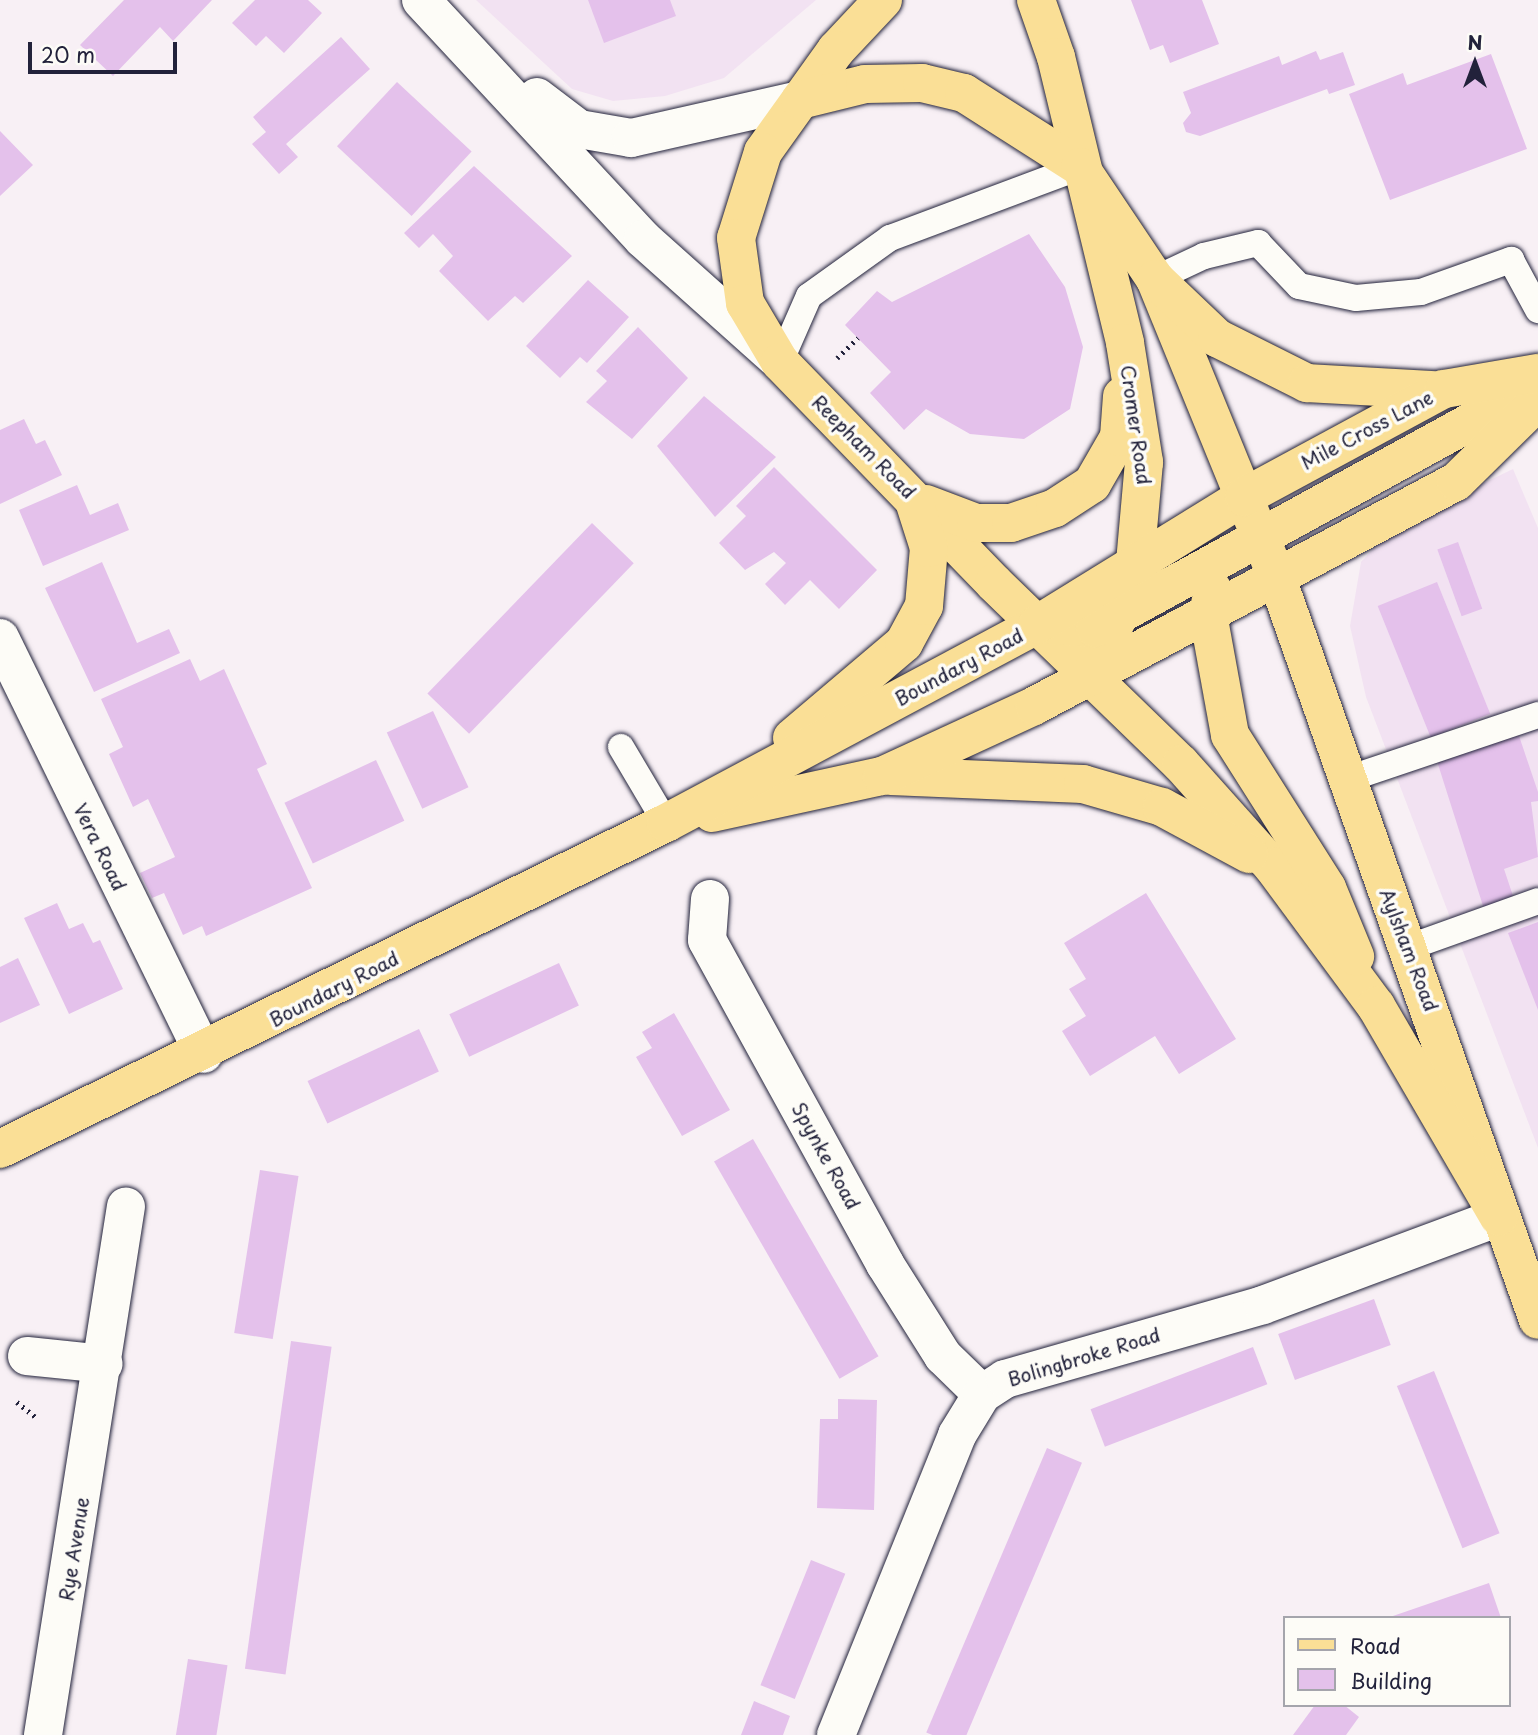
<!DOCTYPE html>
<html>
<head>
<meta charset="utf-8">
<style>
  body { margin:0 }
  #map { position:relative; width:1538px; height:1735px; overflow:hidden; background:#f8f0f5; font-family:"Playpen Sans",sans-serif }
  div>[style] { position:absolute }
  .built>* { inset:0; background:#f2e2f2 }
  .building>* { inset:0; background:#e4c1eb; transform-origin:0 0 }
  .path>* { height:4.5px; margin-top:-2.25px; transform-origin:0; background:repeating-linear-gradient(90deg,#22223b 0 2px,transparent 0 7px) }
  .roads { filter:drop-shadow(0 0 2px #22223b) drop-shadow(0 0 2px #22223b) }
  .lane>* { height:26px; margin:-13px; padding:0 13px; transform-origin:13px; border-radius:13px; background:#fdfcf7 }
  .street>* { height:38px; margin:-19px; padding:0 19px; transform-origin:19px; border-radius:19px; background:#fdfcf7 }
  .secondary>* { height:38px; margin:-19px; padding:0 19px; transform-origin:19px; border-radius:19px; background:#fdfcf7 }
  .primary>* { height:38px; margin:-19px; padding:0 19px; transform-origin:19px; border-radius:19px; background:#fadf96 }
  .highway>* { height:38px; margin:-19px; padding:0 19px; transform-origin:19px; border-radius:19px; background:#fadf96 }
  span { translate:-50% -50%; white-space:nowrap; text-align:center; line-height:1.15; -webkit-text-stroke:7px #fdfcf7; paint-order:stroke }
  .street-label { font-size:19px; color:#22223b }
  .legend { position:absolute; left:1283px; top:1616px; width:228px; height:91px; box-sizing:border-box; background:#fdfcf7; border:2px solid #a5a5ac; margin:0; padding:9px 12px; list-style:none; font-size:21px; color:#22223b }
  .legend li { display:flex; align-items:center; gap:14px; height:35px }
  .legend b { width:35px; border:2px solid #a5a5ac }
  .north { position:absolute; left:1440px; top:28px; width:70px; height:70px; -webkit-text-stroke:5px #fdfcf7; paint-order:stroke; rotate:0deg; font-size:19px; font-weight:700; line-height:28px; text-align:center; color:#22223b }
  .north::after { content:''; display:block; margin:auto; width:24px; height:32px; background:#22223b; clip-path:polygon(50% 0,100% 100%,50% 72%,0 100%) }
  .scale { position:absolute; left:28px; top:42px; width:149px; height:32px; box-sizing:border-box; border:4px solid #22223b; border-top:0; padding-left:9px; font-size:21px; line-height:24px; white-space:nowrap; color:#22223b; -webkit-text-stroke:5px #fdfcf7; paint-order:stroke }
</style>
</head>
<body>
<div id="map">
  <div class="built">
    <i style="clip-path:polygon(476px 0,816px 0,724px 78px,665px 96px,613px 101px,572px 89px)"></i>
    <i style="clip-path:polygon(1513px 469px,1538px 528px,1538px 1148px,1366px 697px,1350px 626px,1361px 562px,1395px 526px)"></i>
  </div>
  <div class="building">
    <i style="clip-path:polygon(124px 0,212px 0,173px 41px,160px 27px,113px 76px,80px 45px)"></i>
    <i style="clip-path:polygon(255px 0,308px 0,322px 13px,284px 53px,266px 36px,256px 46px,232px 23px)"></i>
    <i style="clip-path:polygon(588px 0,670px 0,676px 16px,604px 43px)"></i>
    <i style="clip-path:polygon(1131px 0,1202px 0,1219px 44px,1170px 63px,1163px 45px,1150px 50px)"></i>
    <i style="clip-path:polygon(341px 37px,370px 69px,286px 144px,298px 157px,279px 174px,252px 144px,266px 132px,253px 117px)"></i>
    <i style="clip-path:polygon(1316px 51px,1320px 60px,1343px 52px,1355px 85px,1329px 94px,1327px 89px,1200px 136px,1186px 132px,1183px 123px,1191px 113px,1183px 92px,1279px 56px,1282px 65px)"></i>
    <i style="clip-path:polygon(1491px 54px,1527px 149px,1390px 200px,1349px 94px,1403px 73px,1407px 85px)"></i>
    <i style="left:397px;top:82px;width:102px;height:88px;rotate:43deg"></i>
    <i style="clip-path:polygon(0 131px,33px 165px,0 196px)"></i>
    <i style="clip-path:polygon(474px 166px,572px 256px,523px 303px,515px 296px,488px 321px,439px 271px,453px 256px,433px 234px,419px 248px,404px 233px)"></i>
    <i style="clip-path:polygon(1029px 234px,1065px 287px,1083px 347px,1070px 409px,1024px 439px,970px 434px,926px 409px,904px 430px,870px 393px,891px 372px,845px 325px,877px 291px,892px 302px)"></i>
    <i style="clip-path:polygon(588px 280px,629px 317px,587px 363px,580px 357px,560px 378px,526px 346px)"></i>
    <i style="clip-path:polygon(638px 327px,688px 378px,632px 439px,586px 402px,607px 381px,596px 371px)"></i>
    <i style="clip-path:polygon(704px 396px,776px 457px,715px 517px,657px 446px)"></i>
    <i style="clip-path:polygon(24px 419px,36px 444px,45px 440px,62px 475px,0 504px,0 430px)"></i>
    <i style="clip-path:polygon(774px 467px,877px 570px,839px 609px,810px 580px,785px 605px,765px 584px,786px 563px,774px 552px,745px 570px,719px 543px,746px 516px,736px 506px)"></i>
    <i style="clip-path:polygon(77px 485px,90px 515px,118px 503px,129px 530px,43px 566px,19px 510px)"></i>
    <i style="left:592px;top:523px;width:58px;height:237px;rotate:44deg"></i>
    <i style="left:1458px;top:542px;width:71px;height:22px;rotate:70deg"></i>
    <i style="clip-path:polygon(102px 562px,137px 643px,169px 629px,180px 653px,94px 692px,45px 588px)"></i>
    <i style="left:1437px;top:582px;width:142px;height:64px;rotate:68deg"></i>
    <i style="clip-path:polygon(190px 659px,200px 681px,224px 669px,267px 764px,257px 769px,312px 888px,206px 936px,202px 926px,183px 935px,164px 893px,152px 898px,140px 873px,175px 857px,148px 799px,133px 807px,109px 754px,123px 747px,101px 699px)"></i>
    <i style="left:433px;top:711px;width:84px;height:51px;rotate:65deg"></i>
    <i style="clip-path:polygon(1517px 730px,1538px 792px,1538px 801px,1531px 802px,1538px 857px,1504px 869px,1514px 899px,1484px 909px,1436px 758px)"></i>
    <i style="left:376px;top:760px;width:67px;height:101px;rotate:65deg"></i>
    <i style="clip-path:polygon(1146px 893px,1236px 1039px,1179px 1074px,1155px 1036px,1090px 1076px,1062px 1031px,1086px 1016px,1069px 989px,1086px 979px,1064px 943px)"></i>
    <i style="clip-path:polygon(57px 903px,69px 929px,83px 923px,93px 943px,100px 940px,123px 989px,69px 1014px,24px 918px)"></i>
    <i style="clip-path:polygon(1538px 922px,1538px 1010px,1508px 933px)"></i>
    <i style="clip-path:polygon(18px 958px,40px 1005px,0 1023px,0 967px)"></i>
    <i style="left:559px;top:963px;width:47px;height:121px;rotate:65deg"></i>
    <i style="clip-path:polygon(674px 1013px,730px 1110px,682px 1136px,636px 1057px,652px 1048px,642px 1032px)"></i>
    <i style="left:419px;top:1029px;width:47px;height:123px;rotate:65deg"></i>
    <i style="left:753px;top:1139px;width:251px;height:45px;rotate:60deg"></i>
    <i style="left:260px;top:1170px;width:39px;height:165px;rotate:9deg"></i>
    <i style="left:1374px;top:1299px;width:49px;height:102px;rotate:70deg"></i>
    <i style="left:291px;top:1341px;width:41px;height:331px;rotate:8deg"></i>
    <i style="left:1253px;top:1347px;width:40px;height:174px;rotate:69deg"></i>
    <i style="left:1434px;top:1371px;width:175px;height:40px;rotate:68deg"></i>
    <i style="clip-path:polygon(838px 1399px,877px 1400px,874px 1510px,817px 1508px,820px 1419px,838px 1419px)"></i>
    <i style="left:1047px;top:1448px;width:38px;height:309px;rotate:23deg"></i>
    <i style="left:811px;top:1560px;width:37px;height:135px;rotate:22deg"></i>
    <i style="clip-path:polygon(1489px 1583px,1501px 1618px,1390px 1618px,1390px 1617px)"></i>
    <i style="left:188px;top:1659px;width:40px;height:77px;rotate:9deg"></i>
    <i style="clip-path:polygon(754px 1701px,790px 1716px,783px 1735px,741px 1735px)"></i>
    <i style="clip-path:polygon(1315px 1705px,1344px 1705px,1359px 1717px,1346px 1735px,1293px 1735px)"></i>
  </div>
  <div class="path">
    <i style="left:837px;top:358px;width:29px;rotate:-44deg"></i>
    <i style="left:17px;top:1402px;width:26px;rotate:39deg"></i>
  </div>
  <div class="roads">
    <div class="lane">
      <i style="left:1155px;top:279px;width:54px;rotate:-25.1deg"></i>
      <i style="left:1204px;top:256px;width:56px;rotate:-13.5deg"></i>
      <i style="left:1258px;top:243px;width:59px;rotate:46.4deg"></i>
      <i style="left:1299px;top:286px;width:58px;rotate:11.9deg"></i>
      <i style="left:1356px;top:298px;width:65px;rotate:-5.3deg"></i>
      <i style="left:1421px;top:292px;width:96px;rotate:-19.6deg"></i>
      <i style="left:1511px;top:260px;width:57px;rotate:61.6deg"></i>
      <i style="left:780px;top:362px;width:72px;rotate:-66.3deg"></i>
      <i style="left:809px;top:296px;width:100px;rotate:-35.6deg"></i>
      <i style="left:890px;top:238px;width:203px;rotate:-20.5deg"></i>
      <i style="left:621px;top:747px;width:88px;rotate:59.4deg"></i>
      <i style="left:1345px;top:780px;width:204px;rotate:-18.6deg"></i>
      <i style="left:1407px;top:948px;width:139px;rotate:-19.7deg"></i>
    </div>
    <div class="street">
      <i style="left:0;top:638px;width:463px;rotate:63.9deg"></i>
      <i style="left:710px;top:899px;width:41px;rotate:94.2deg"></i>
      <i style="left:707px;top:940px;width:370px;rotate:61.2deg"></i>
      <i style="left:885px;top:1264px;width:109px;rotate:57.8deg"></i>
      <i style="left:943px;top:1356px;width:54px;rotate:44.3deg"></i>
      <i style="left:27px;top:1356px;width:77px;rotate:5.9deg"></i>
      <i style="left:43px;top:1735px;width:535px;rotate:-81.08deg"></i>
      <i style="left:836px;top:1735px;width:323px;rotate:-68deg"></i>
      <i style="left:957px;top:1435px;width:48px;rotate:-58.6deg"></i>
      <i style="left:982px;top:1394px;width:27px;rotate:-33deg"></i>
      <i style="left:1005px;top:1379px;width:268px;rotate:-16deg"></i>
      <i style="left:1263px;top:1305px;width:252px;rotate:-20.4deg"></i>
    </div>
    <div class="secondary">
      <i style="left:421px;top:0;width:326px;rotate:47.1deg"></i>
      <i style="left:643px;top:239px;width:178px;rotate:41.8deg"></i>
      <i style="left:537px;top:97px;width:53px;rotate:37.3deg"></i>
      <i style="left:579px;top:129px;width:53px;rotate:9.8deg"></i>
      <i style="left:631px;top:138px;width:173px;rotate:-12.7deg"></i>
    </div>
    <div class="primary">
      <i style="left:1155px;top:279px;width:326px;rotate:67.8deg"></i>
      <i style="left:1278px;top:581px;width:783px;rotate:70.62deg"></i>
    </div>
    <div class="highway">
      <i style="left:883px;top:0;width:69px;rotate:133.2deg"></i>
      <i style="left:836px;top:50px;width:125px;rotate:125.6deg"></i>
      <i style="left:763px;top:152px;width:90px;rotate:107.4deg"></i>
      <i style="left:736px;top:238px;width:66px;rotate:82.1deg"></i>
      <i style="left:745px;top:303px;width:69px;rotate:59.3deg"></i>
      <i style="left:780px;top:362px;width:308px;rotate:45.9deg"></i>
      <i style="left:994px;top:583px;width:260px;rotate:44.1deg"></i>
      <i style="left:1181px;top:764px;width:138px;rotate:48.2deg"></i>
      <i style="left:1273px;top:867px;width:173px;rotate:53.5deg"></i>
      <i style="left:1376px;top:1006px;width:244px;rotate:59.8deg"></i>
      <i style="left:1036px;top:0;width:60px;rotate:70.7deg"></i>
      <i style="left:1056px;top:57px;width:294px;rotate:76.4deg"></i>
      <i style="left:1125px;top:343px;width:121px;rotate:80.9deg"></i>
      <i style="left:1144px;top:462px;width:124px;rotate:95.1deg"></i>
      <i style="left:1133px;top:586px;width:101px;rotate:115.3deg"></i>
      <i style="left:800px;top:100px;width:67px;rotate:-13.8deg"></i>
      <i style="left:865px;top:84px;width:57px;rotate:-1deg"></i>
      <i style="left:922px;top:83px;width:43px;rotate:13.4deg"></i>
      <i style="left:964px;top:93px;width:138px;rotate:32.5deg"></i>
      <i style="left:1080px;top:167px;width:135px;rotate:56.2deg"></i>
      <i style="left:1155px;top:279px;width:86px;rotate:43.6deg"></i>
      <i style="left:1217px;top:338px;width:101px;rotate:26.6deg"></i>
      <i style="left:1307px;top:383px;width:127px;rotate:3.2deg"></i>
      <i style="left:926px;top:504px;width:53px;rotate:20.8deg"></i>
      <i style="left:976px;top:523px;width:35px"></i>
      <i style="left:1011px;top:523px;width:46px;rotate:-18.8deg"></i>
      <i style="left:1055px;top:508px;width:44px;rotate:-33deg"></i>
      <i style="left:1092px;top:484px;width:54px;rotate:-60.1deg"></i>
      <i style="left:1119px;top:437px;width:41px;rotate:-85.8deg"></i>
      <i style="left:1213px;top:590px;width:25px;rotate:102deg"></i>
      <i style="left:1208px;top:614px;width:123px;rotate:79.7deg"></i>
      <i style="left:1230px;top:735px;width:181px;rotate:57.6deg"></i>
      <i style="left:1327px;top:888px;width:74px;rotate:67.6deg"></i>
      <i style="left:1038px;top:624px;width:57px;rotate:4deg"></i>
      <i style="left:1095px;top:628px;width:505px;rotate:-28.75deg"></i>
      <i style="left:792px;top:738px;width:147px;rotate:-40.3deg"></i>
      <i style="left:904px;top:643px;width:42px;rotate:-61.6deg"></i>
      <i style="left:924px;top:606px;width:58px;rotate:-85.1deg"></i>
      <i style="left:929px;top:548px;width:46px;rotate:-107.7deg"></i>
      <i style="left:891px;top:776px;width:192px;rotate:2.4deg"></i>
      <i style="left:1083px;top:784px;width:82px;rotate:16.2deg"></i>
      <i style="left:1162px;top:807px;width:99px;rotate:28.4deg"></i>
      <i style="left:712px;top:813px;width:174px;rotate:-12.3deg"></i>
      <i style="left:882px;top:776px;width:167px;rotate:-24.7deg"></i>
      <i style="left:1034px;top:706px;width:478px;rotate:-28deg"></i>
      <i style="left:1456px;top:482px;width:115px;rotate:-44.6deg"></i>
      <i style="left:0;top:1149px;width:742px;rotate:-26.08deg"></i>
      <i style="left:666px;top:823px;width:422px;rotate:-28.1deg"></i>
      <i style="left:1038px;top:624px;width:242px;rotate:-31.7deg"></i>
      <i style="left:1244px;top:497px;width:227px;rotate:-28.4deg"></i>
      <i style="left:1444px;top:389px;width:95px;rotate:-9.7deg"></i>
    </div>
  </div>
  <div class="street-label">
    <span style="left:1136px;top:425px;rotate:82deg">Cromer Road</span>
    <span style="left:1367px;top:430px;rotate:-28deg">Mile Cross Lane</span>
    <span style="left:864px;top:447px;rotate:45deg">Reepham Road</span>
    <span style="left:959px;top:667px;rotate:-28deg">Boundary Road</span>
    <span style="left:100px;top:847px;rotate:64deg">Vera Road</span>
    <span style="left:1409px;top:950px;rotate:69deg">Aylsham Road</span>
    <span style="left:334px;top:989px;rotate:-27deg">Boundary Road</span>
    <span style="left:826px;top:1156px;rotate:61deg">Spynke Road</span>
    <span style="left:1084px;top:1357px;rotate:-17deg">Bolingbroke Road</span>
    <span style="left:74px;top:1549px;rotate:-81deg">Rye Avenue</span>
  </div>
  <ul class="legend">
  <li><b style="height:9px;background:#fadf96"></b>Road</li>
  <li><b style="height:19px;background:#e4c1eb"></b>Building</li>
  </ul>
  <div class="north">N</div>
  <div class="scale">20 m</div>
</div>
</body>
</html>
